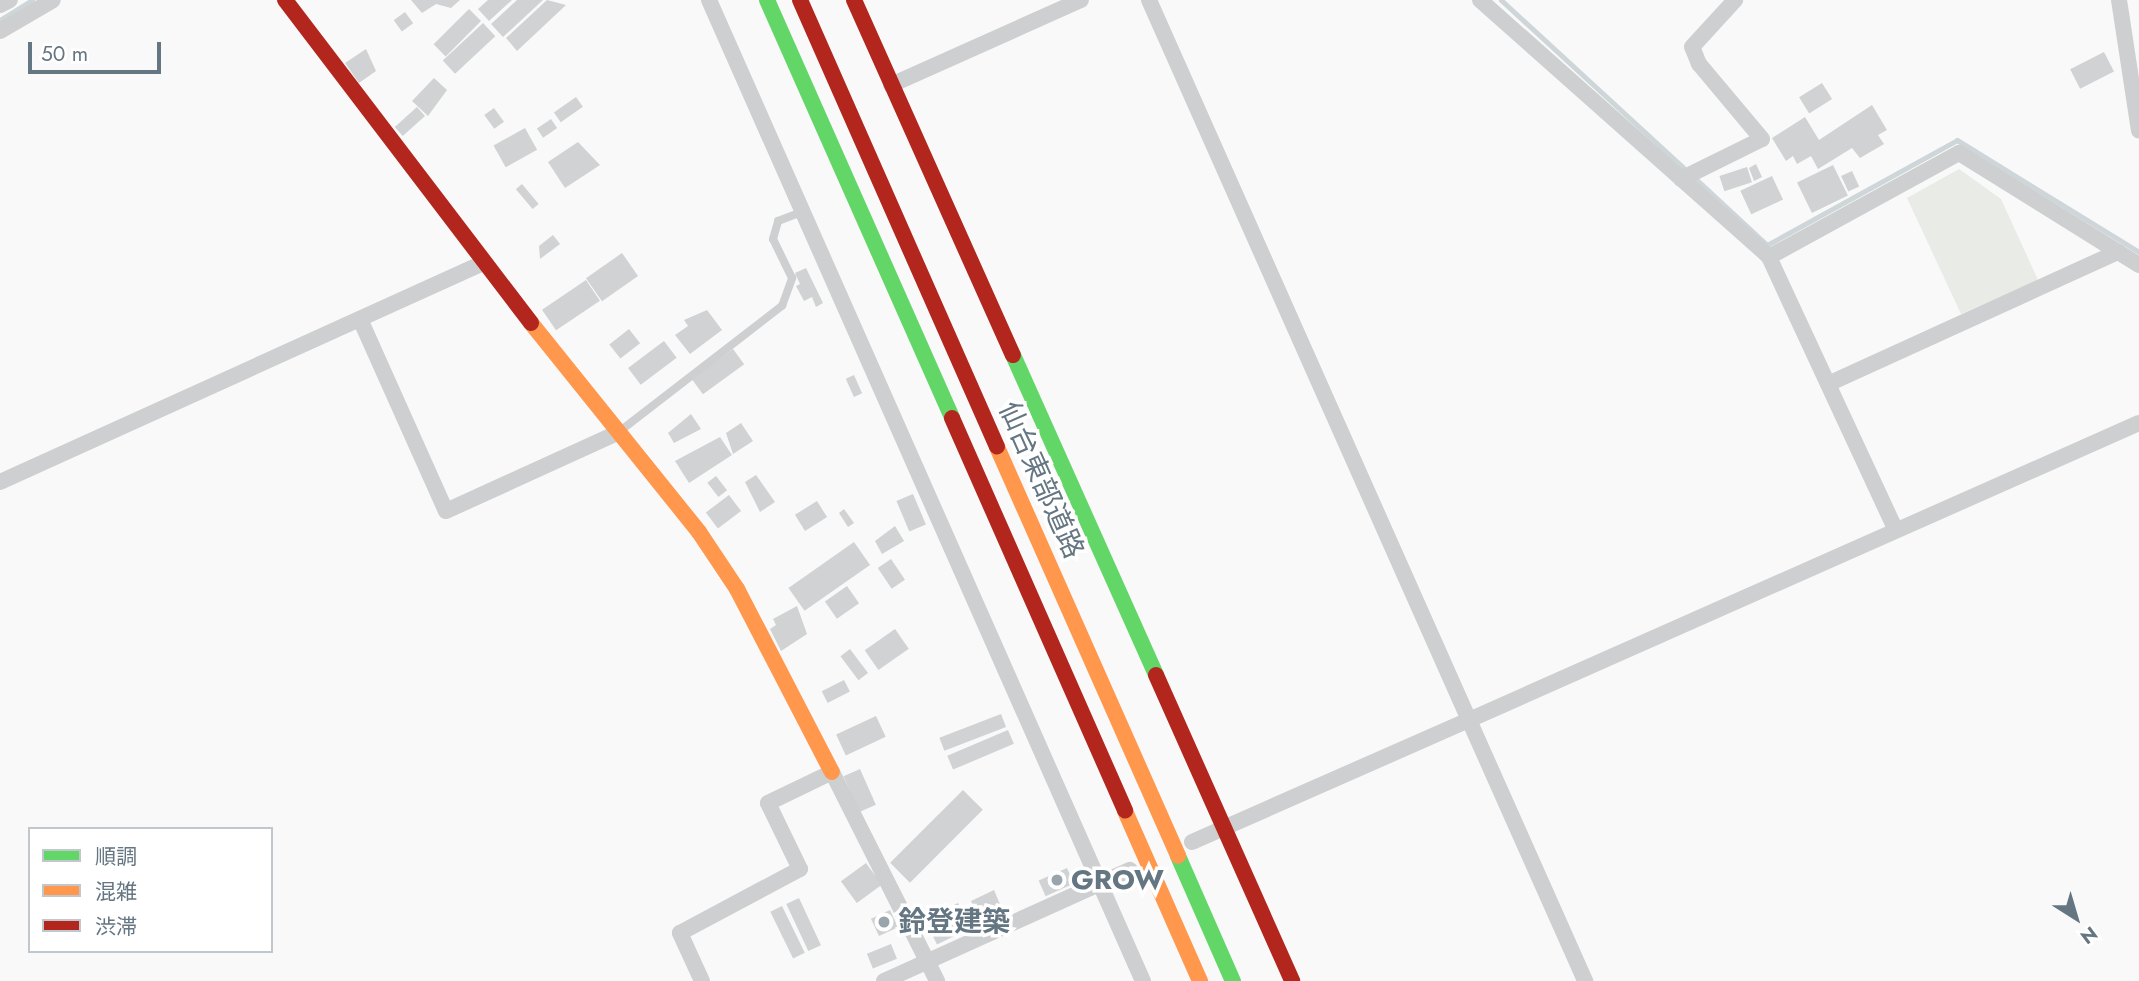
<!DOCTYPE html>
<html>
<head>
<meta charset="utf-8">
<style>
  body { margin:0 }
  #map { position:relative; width:2139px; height:981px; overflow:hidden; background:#f9f9f9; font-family:Jost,"Noto Sans JP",sans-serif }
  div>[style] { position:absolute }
  .green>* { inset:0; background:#e8ebe6 }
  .stream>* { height:5px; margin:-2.5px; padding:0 2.5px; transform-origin:2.5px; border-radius:2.5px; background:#ced6d9 }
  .building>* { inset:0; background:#d0d2d3; transform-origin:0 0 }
  .lane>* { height:8px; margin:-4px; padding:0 4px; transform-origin:4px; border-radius:4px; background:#cecfd0 }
  .street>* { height:16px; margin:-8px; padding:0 8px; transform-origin:8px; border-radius:8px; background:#cecfd0 }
  .fast>* { height:16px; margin:-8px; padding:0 8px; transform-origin:8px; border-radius:8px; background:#63d668 }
  .slow>* { height:16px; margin:-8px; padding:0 8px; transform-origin:8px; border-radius:8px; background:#ff974d }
  .jam>* { height:16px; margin:-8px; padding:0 8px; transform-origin:8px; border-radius:8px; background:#b3261e }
  .dots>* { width:19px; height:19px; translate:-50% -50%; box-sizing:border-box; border:4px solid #fff; border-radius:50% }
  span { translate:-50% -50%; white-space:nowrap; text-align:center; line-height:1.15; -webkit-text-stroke:7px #fff; paint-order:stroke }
  .street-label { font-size:28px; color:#657683 }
  .poi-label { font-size:28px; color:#657683; font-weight:700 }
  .left { translate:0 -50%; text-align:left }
  .legend { position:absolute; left:28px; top:827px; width:245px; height:126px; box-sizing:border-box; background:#fff; border:2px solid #c1c8cd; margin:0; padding:9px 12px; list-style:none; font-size:21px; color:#657683 }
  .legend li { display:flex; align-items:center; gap:14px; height:35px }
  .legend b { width:35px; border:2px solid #c1c8cd }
  .north { position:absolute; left:2041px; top:883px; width:70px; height:70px; -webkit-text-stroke:5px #fff; paint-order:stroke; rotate:143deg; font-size:19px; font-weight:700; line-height:28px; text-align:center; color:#657683 }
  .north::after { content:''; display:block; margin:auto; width:24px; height:32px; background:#657683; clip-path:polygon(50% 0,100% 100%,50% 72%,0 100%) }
  .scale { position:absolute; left:28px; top:42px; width:133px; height:32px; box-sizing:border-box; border:4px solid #657683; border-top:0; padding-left:9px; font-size:21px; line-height:24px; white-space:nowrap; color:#657683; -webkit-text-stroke:5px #fff; paint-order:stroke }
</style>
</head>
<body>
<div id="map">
  <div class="green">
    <i style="clip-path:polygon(1959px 169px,2001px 199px,2038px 280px,1961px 314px,1907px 198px)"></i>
  </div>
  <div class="stream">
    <i style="left:1501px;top:0;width:248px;rotate:42.6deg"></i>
    <i style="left:0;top:20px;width:38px;rotate:-32deg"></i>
    <i style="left:1697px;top:180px;width:96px;rotate:42.9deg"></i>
    <i style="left:1767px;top:245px;width:217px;rotate:-28.9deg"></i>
    <i style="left:1957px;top:140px;width:214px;rotate:31.6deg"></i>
  </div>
  <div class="building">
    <i style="clip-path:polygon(411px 0,460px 0,451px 8px,436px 4px,422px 13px)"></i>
    <i style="clip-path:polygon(488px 0,512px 0,489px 21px,478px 9px)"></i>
    <i style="clip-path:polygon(517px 0,543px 0,503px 37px,491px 24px)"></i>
    <i style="clip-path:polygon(547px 0,566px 5px,517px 51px,506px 38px)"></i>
    <i style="left:469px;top:9px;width:17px;height:50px;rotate:45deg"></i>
    <i style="left:405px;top:12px;width:14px;height:14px;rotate:54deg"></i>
    <i style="left:483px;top:23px;width:18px;height:55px;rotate:47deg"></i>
    <i style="clip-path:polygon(366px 49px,376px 71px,359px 83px,345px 63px)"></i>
    <i style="left:2104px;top:52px;width:22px;height:38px;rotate:63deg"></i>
    <i style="clip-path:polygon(434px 78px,447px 90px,428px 116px,412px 101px)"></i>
    <i style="left:1822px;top:83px;width:19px;height:27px;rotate:58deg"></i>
    <i style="left:576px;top:97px;width:12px;height:27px;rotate:55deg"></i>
    <i style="clip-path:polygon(1872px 105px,1887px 130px,1878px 135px,1884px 144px,1860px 158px,1852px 148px,1818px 169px,1811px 156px,1797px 164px,1793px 156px,1786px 161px,1772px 138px,1805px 117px,1819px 140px)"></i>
    <i style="left:417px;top:107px;width:12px;height:30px;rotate:48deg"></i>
    <i style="left:494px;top:108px;width:17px;height:12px;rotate:54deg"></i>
    <i style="left:551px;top:119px;width:11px;height:17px;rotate:56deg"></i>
    <i style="left:525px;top:128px;width:25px;height:36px;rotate:61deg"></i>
    <i style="clip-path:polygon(578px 142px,600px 165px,565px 188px,548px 162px)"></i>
    <i style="clip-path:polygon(1756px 164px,1762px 177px,1754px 181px,1749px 168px)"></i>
    <i style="left:1833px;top:165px;width:34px;height:40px;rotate:64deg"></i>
    <i style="left:1747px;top:167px;width:16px;height:29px;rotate:72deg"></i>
    <i style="left:1852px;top:171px;width:17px;height:12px;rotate:65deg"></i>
    <i style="left:1772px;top:176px;width:26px;height:35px;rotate:65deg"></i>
    <i style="left:522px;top:184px;width:26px;height:8px;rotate:50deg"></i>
    <i style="clip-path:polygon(553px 235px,560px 244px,540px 259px,539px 246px)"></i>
    <i style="left:622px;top:253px;width:28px;height:44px;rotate:55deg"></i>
    <i style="clip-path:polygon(806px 268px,823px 303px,816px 307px,812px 297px,804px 301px,796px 286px,800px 284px,795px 273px)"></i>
    <i style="left:586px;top:280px;width:25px;height:53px;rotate:56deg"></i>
    <i style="clip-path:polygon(707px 310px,722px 330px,690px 354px,675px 335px,688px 326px,684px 320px)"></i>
    <i style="left:629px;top:329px;width:18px;height:25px;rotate:52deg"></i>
    <i style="left:664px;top:341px;width:21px;height:45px;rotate:53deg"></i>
    <i style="left:733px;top:349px;width:19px;height:51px;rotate:54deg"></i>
    <i style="left:854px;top:375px;width:20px;height:9px;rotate:66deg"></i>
    <i style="clip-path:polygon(691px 414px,701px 429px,674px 443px,668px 433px)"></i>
    <i style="clip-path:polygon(741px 423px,753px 441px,733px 454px,726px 433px)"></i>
    <i style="clip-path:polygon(720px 437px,732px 455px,689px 483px,675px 461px)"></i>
    <i style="clip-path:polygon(756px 475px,775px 502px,760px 512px,745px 482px)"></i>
    <i style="left:716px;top:476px;width:18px;height:11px;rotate:52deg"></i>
    <i style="left:913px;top:494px;width:33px;height:18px;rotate:67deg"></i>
    <i style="left:729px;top:495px;width:20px;height:29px;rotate:53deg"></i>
    <i style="left:817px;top:501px;width:19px;height:26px;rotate:58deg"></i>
    <i style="clip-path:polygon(844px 509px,854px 523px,848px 527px,839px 513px)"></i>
    <i style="clip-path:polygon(895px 526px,904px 541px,882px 554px,875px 541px)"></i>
    <i style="left:854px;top:542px;width:28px;height:80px;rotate:55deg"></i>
    <i style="left:891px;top:559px;width:25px;height:16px;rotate:56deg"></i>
    <i style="left:847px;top:586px;width:21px;height:27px;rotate:55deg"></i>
    <i style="clip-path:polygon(797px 606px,807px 634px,781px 651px,770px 629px,776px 625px,773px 619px)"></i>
    <i style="left:895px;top:629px;width:24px;height:37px;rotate:55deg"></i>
    <i style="left:850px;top:649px;width:30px;height:12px;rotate:53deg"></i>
    <i style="left:844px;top:680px;width:13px;height:25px;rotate:63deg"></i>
    <i style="left:1001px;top:714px;width:14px;height:66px;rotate:69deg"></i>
    <i style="left:876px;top:716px;width:23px;height:44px;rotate:65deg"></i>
    <i style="left:1008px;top:730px;width:15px;height:66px;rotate:67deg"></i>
    <i style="left:860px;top:769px;width:39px;height:18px;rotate:66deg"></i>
    <i style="left:963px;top:790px;width:28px;height:103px;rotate:45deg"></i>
    <i style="left:866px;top:863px;width:27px;height:31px;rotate:54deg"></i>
    <i style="left:1067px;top:868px;width:17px;height:31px;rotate:66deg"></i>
    <i style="clip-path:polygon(994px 890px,1002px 909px,978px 917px,971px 901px)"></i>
    <i style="left:799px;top:898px;width:52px;height:14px;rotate:65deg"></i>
    <i style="left:958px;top:903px;width:28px;height:37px;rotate:64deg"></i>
    <i style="left:782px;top:906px;width:52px;height:13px;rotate:64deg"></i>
    <i style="left:890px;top:910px;width:19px;height:21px;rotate:65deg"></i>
    <i style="left:891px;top:944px;width:16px;height:26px;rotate:68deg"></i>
  </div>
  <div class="lane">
    <i style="left:620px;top:431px;width:205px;rotate:-37.7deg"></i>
    <i style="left:782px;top:306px;width:30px;rotate:-70deg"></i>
    <i style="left:792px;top:278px;width:43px;rotate:-116deg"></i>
    <i style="left:773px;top:239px;width:19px;rotate:-74deg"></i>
    <i style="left:778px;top:221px;width:26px;rotate:-21deg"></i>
  </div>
  <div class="street">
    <i style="left:709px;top:0;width:1073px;rotate:66.14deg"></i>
    <i style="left:1149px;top:0;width:788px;rotate:66.04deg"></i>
    <i style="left:1469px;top:720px;width:733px;rotate:-23.91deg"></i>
    <i style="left:1480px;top:0;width:387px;rotate:41.6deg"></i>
    <i style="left:1769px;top:257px;width:301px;rotate:65.1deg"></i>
    <i style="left:2119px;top:0;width:132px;rotate:81.3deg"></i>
    <i style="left:0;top:5px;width:11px;rotate:-27deg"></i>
    <i style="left:0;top:31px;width:61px;rotate:-30.3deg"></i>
    <i style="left:891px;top:85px;width:208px;rotate:-24.1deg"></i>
    <i style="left:1681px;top:179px;width:90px;rotate:-26.3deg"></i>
    <i style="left:1762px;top:139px;width:98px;rotate:-130deg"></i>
    <i style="left:1699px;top:64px;width:18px;rotate:-112deg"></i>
    <i style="left:1692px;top:47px;width:64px;rotate:-47.5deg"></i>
    <i style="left:1769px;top:257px;width:217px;rotate:-28.7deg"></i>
    <i style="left:1959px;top:153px;width:212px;rotate:31.9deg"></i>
    <i style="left:360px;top:319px;width:210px;rotate:65.9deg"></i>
    <i style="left:446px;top:511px;width:190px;rotate:-24.5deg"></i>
    <i style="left:1828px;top:384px;width:319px;rotate:-24.5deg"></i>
    <i style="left:0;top:482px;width:530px;rotate:-24.39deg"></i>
    <i style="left:1192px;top:842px;width:303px;rotate:-23.8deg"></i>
    <i style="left:1469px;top:720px;width:286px;rotate:66deg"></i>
    <i style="left:702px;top:981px;width:53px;rotate:-114.6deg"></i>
    <i style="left:680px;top:933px;width:136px;rotate:-28.1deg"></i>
    <i style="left:800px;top:869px;width:73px;rotate:-115.9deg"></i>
    <i style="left:768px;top:803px;width:71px;rotate:-25.8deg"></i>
    <i style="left:832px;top:772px;width:234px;rotate:63.3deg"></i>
    <i style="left:884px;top:981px;width:270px;rotate:-24.3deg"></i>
  </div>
  <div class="fast">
    <i style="left:767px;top:0;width:457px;rotate:66.1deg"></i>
    <i style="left:1013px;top:355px;width:350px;rotate:65.9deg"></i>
    <i style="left:1178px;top:856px;width:137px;rotate:66.3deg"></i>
  </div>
  <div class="slow">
    <i style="left:531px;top:323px;width:268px;rotate:51.2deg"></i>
    <i style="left:699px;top:532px;width:69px;rotate:56.3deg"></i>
    <i style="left:737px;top:589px;width:206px;rotate:62.6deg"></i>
    <i style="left:997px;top:447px;width:447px;rotate:66.1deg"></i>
    <i style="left:1125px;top:811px;width:186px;rotate:66.2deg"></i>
  </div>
  <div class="jam">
    <i style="left:285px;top:0;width:406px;rotate:52.7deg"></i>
    <i style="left:800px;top:0;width:488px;rotate:66.2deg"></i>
    <i style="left:854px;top:0;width:389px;rotate:65.9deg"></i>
    <i style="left:952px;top:418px;width:429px;rotate:66.2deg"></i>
    <i style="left:1156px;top:675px;width:335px;rotate:66deg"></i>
  </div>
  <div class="dots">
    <i style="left:1057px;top:880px;background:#99a4ac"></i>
    <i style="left:884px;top:922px;background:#99a4ac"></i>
  </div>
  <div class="street-label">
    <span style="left:1041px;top:480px;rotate:66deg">仙台東部道路</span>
  </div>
  <div class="poi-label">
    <span class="left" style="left:1071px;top:880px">GROW</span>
    <span class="left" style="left:898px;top:922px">鈴登建築</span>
  </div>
  <ul class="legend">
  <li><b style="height:9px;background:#63d668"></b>順調</li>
  <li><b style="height:9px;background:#ff974d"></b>混雑</li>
  <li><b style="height:9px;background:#b3261e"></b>渋滞</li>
  </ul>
  <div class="north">N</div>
  <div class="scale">50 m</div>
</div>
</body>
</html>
